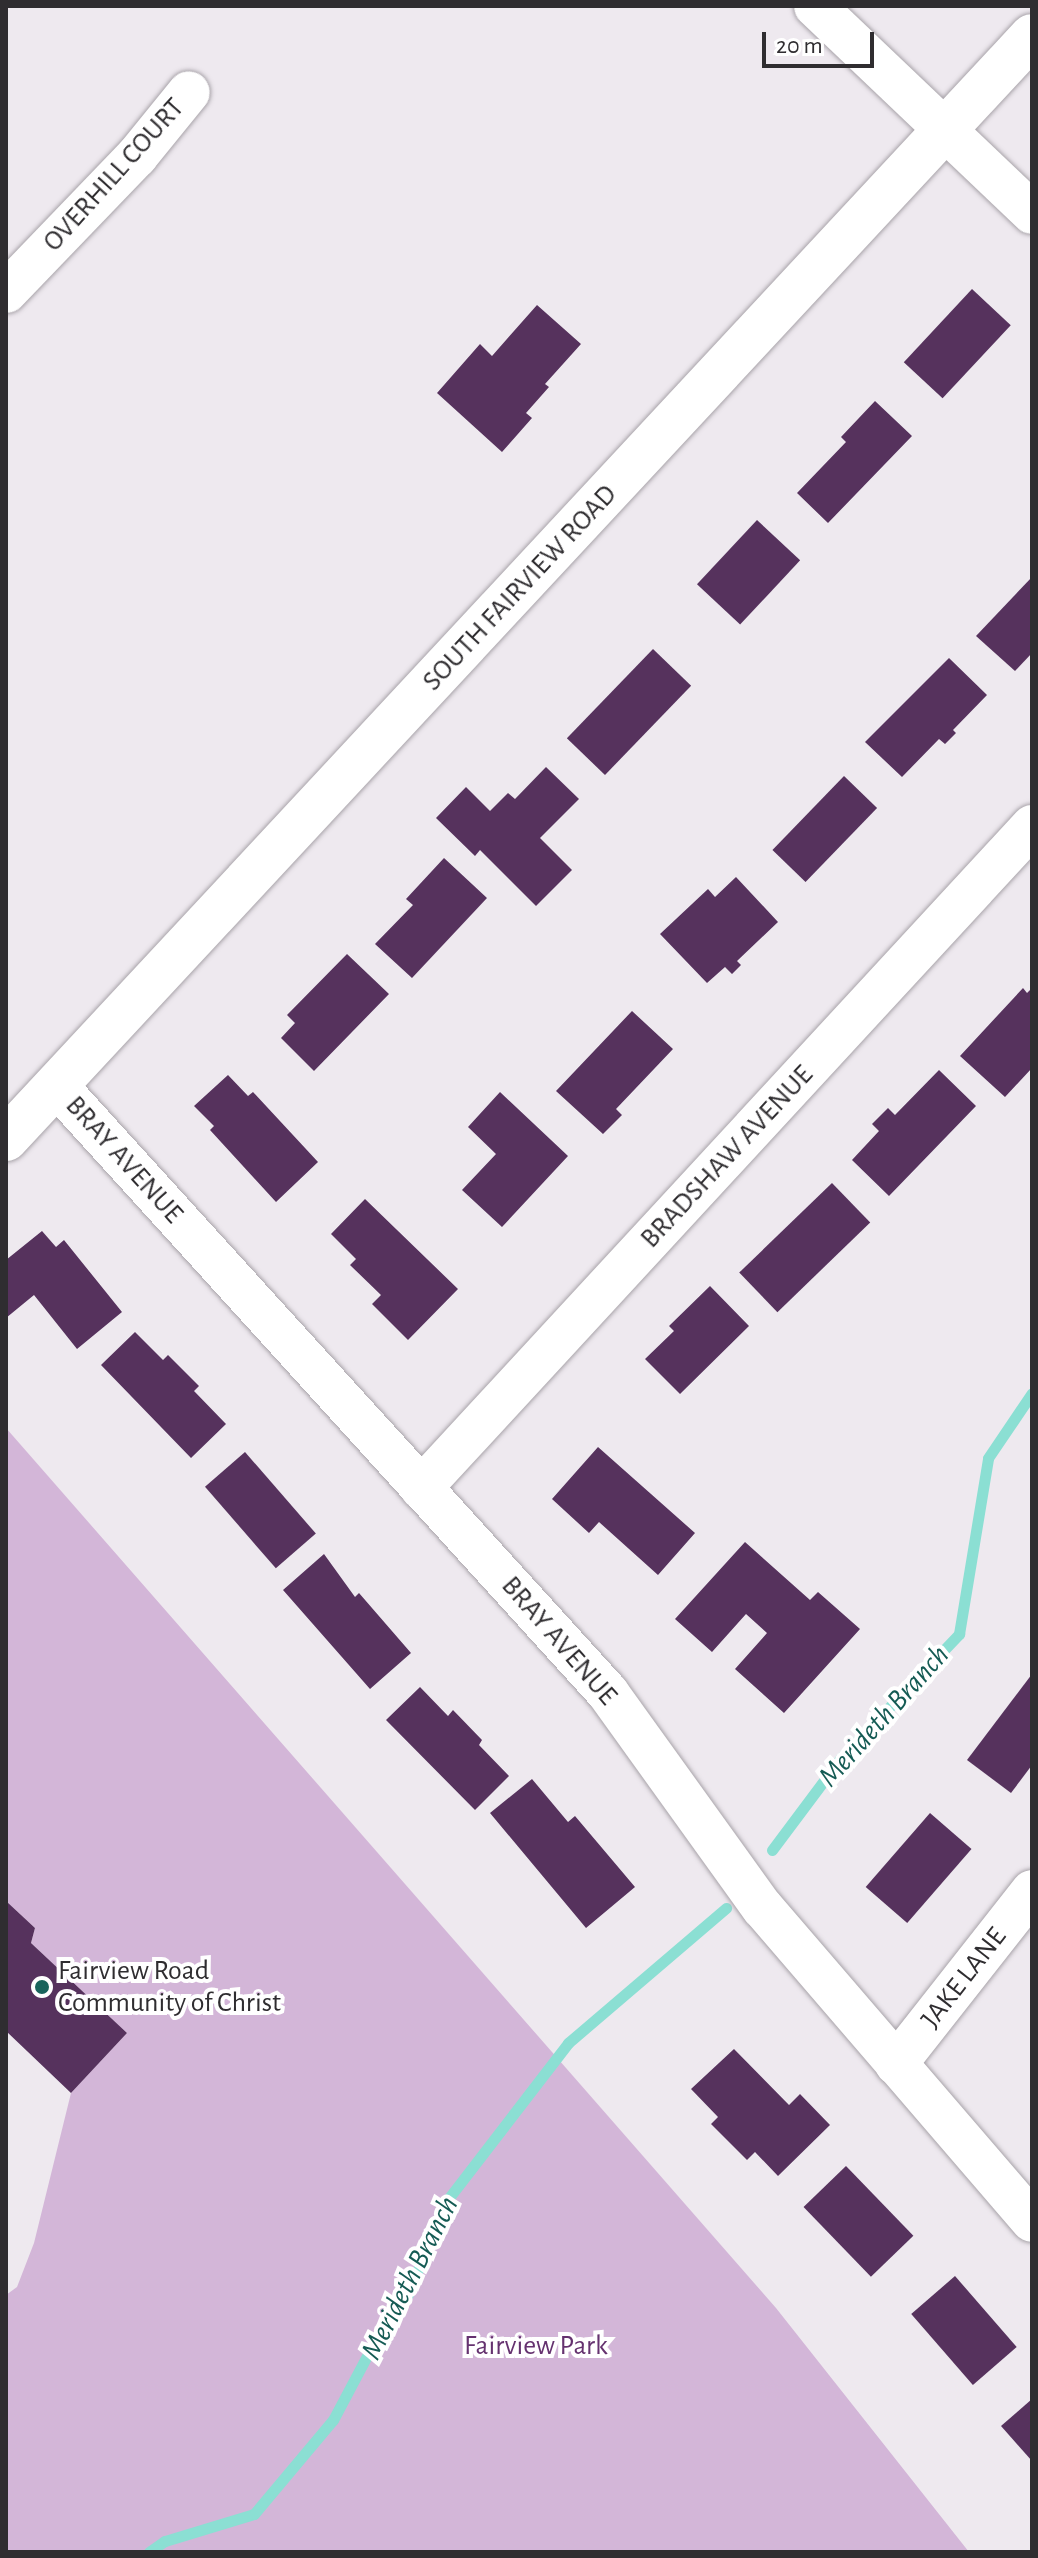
<!DOCTYPE html>
<html>
<head>
<meta charset="utf-8">
<style>
  body { margin:0 }
  #map { position:relative; width:1038px; height:2558px; overflow:hidden; background:#eee9ef; font-family:"Alegreya Sans",sans-serif }
  div>[style] { position:absolute }
  .green>* { inset:0; background:#d3b6d8 }
  .stream>* { height:11px; margin:-5.5px; padding:0 5.5px; transform-origin:5.5px; border-radius:5.5px; background:#8bdfd3 }
  .building>* { inset:0; background:#56325d; transform-origin:0 0 }
  .roads { filter:drop-shadow(0 0 2px #a8a3a9) drop-shadow(0 0 2px #a8a3a9) }
  .minor>* { height:42px; margin:-21px; padding:0 21px; transform-origin:21px; border-radius:21px; background:#fff }
  .tertiary>* { height:44px; margin:-22px; padding:0 22px; transform-origin:22px; border-radius:22px; background:#fff }
  .dots>* { width:22px; height:22px; translate:-50% -50%; box-sizing:border-box; border:4px solid #fff; border-radius:50% }
  span { translate:-50% -50%; white-space:nowrap; text-align:center; line-height:1.15; -webkit-text-stroke:8px #fff; paint-order:stroke }
  .street-label { font-size:28px; color:#2f2d30 }
  .poi-label { font-size:28px; color:#2f2d30 }
  .left { translate:0 -50%; text-align:left }
  .park-label { font-size:28px; color:#65326f }
  .water-label { font-size:30px; color:#155b54; font-style:italic }
  .frame { position:absolute; inset:0; border:8px solid #2f2d30; pointer-events:none }
  .scale { position:absolute; left:762px; top:32px; width:112px; height:36px; box-sizing:border-box; border:4px solid #2f2d30; border-top:0; padding-left:10px; font-size:24px; line-height:28px; white-space:nowrap; color:#2f2d30; -webkit-text-stroke:6px #fff; paint-order:stroke }
</style>
</head>
<body>
<div id="map">
  <div class="green">
    <i style="clip-path:polygon(6px 1428px,776px 2308px,969px 2552px,6px 2552px,6px 2295px,17px 2287px,34px 2243px,71px 2093px,127px 2033px,31px 1943px,35px 1928px,6px 1901px)"></i>
  </div>
  <div class="stream">
    <i style="left:772px;top:1850px;width:114px;rotate:-53.2deg"></i>
    <i style="left:840px;top:1759px;width:173px;rotate:-46.4deg"></i>
    <i style="left:959px;top:1634px;width:178px;rotate:-80.6deg"></i>
    <i style="left:988px;top:1458px;width:78px;rotate:-55.9deg"></i>
    <i style="left:149px;top:2552px;width:19px;rotate:-35deg"></i>
    <i style="left:165px;top:2541px;width:93px;rotate:-16.9deg"></i>
    <i style="left:254px;top:2514px;width:123px;rotate:-50deg"></i>
    <i style="left:333px;top:2420px;width:75px;rotate:-62.1deg"></i>
    <i style="left:368px;top:2354px;width:72px;rotate:-56.3deg"></i>
    <i style="left:408px;top:2294px;width:98px;rotate:-67.9deg"></i>
    <i style="left:445px;top:2203px;width:202px;rotate:-52.4deg"></i>
    <i style="left:568px;top:2043px;width:208px;rotate:-40.5deg"></i>
  </div>
  <div class="building">
    <i style="left:972px;top:289px;width:53px;height:100px;rotate:43deg"></i>
    <i style="clip-path:polygon(537px 305px,581px 344px,545px 384px,549px 387px,526px 413px,532px 418px,502px 452px,437px 393px,480px 344px,492px 356px)"></i>
    <i style="clip-path:polygon(875px 401px,912px 436px,828px 523px,797px 493px,846px 442px,841px 437px)"></i>
    <i style="left:757px;top:520px;width:59px;height:88px;rotate:43deg"></i>
    <i style="clip-path:polygon(1032px 577px,1032px 653px,1015px 671px,976px 636px)"></i>
    <i style="left:653px;top:649px;width:53px;height:124px;rotate:44deg"></i>
    <i style="clip-path:polygon(949px 658px,987px 695px,953px 730px,956px 733px,945px 744px,939px 739px,902px 777px,865px 742px)"></i>
    <i style="clip-path:polygon(546px 767px,579px 799px,540px 838px,572px 870px,536px 906px,480px 850px,475px 856px,436px 818px,466px 787px,490px 811px,508px 793px,515px 799px)"></i>
    <i style="left:844px;top:776px;width:46px;height:103px;rotate:44deg"></i>
    <i style="clip-path:polygon(444px 858px,487px 898px,412px 978px,375px 944px,413px 905px,406px 899px)"></i>
    <i style="clip-path:polygon(736px 877px,778px 922px,737px 961px,741px 965px,732px 974px,725px 967px,707px 983px,660px 934px,708px 889px,715px 897px)"></i>
    <i style="clip-path:polygon(347px 954px,389px 994px,314px 1071px,281px 1038px,295px 1023px,287px 1015px)"></i>
    <i style="clip-path:polygon(1023px 988px,1027px 993px,1032px 988px,1032px 1068px,1005px 1097px,960px 1056px)"></i>
    <i style="clip-path:polygon(632px 1011px,673px 1049px,616px 1109px,622px 1115px,603px 1134px,556px 1091px)"></i>
    <i style="clip-path:polygon(939px 1070px,976px 1106px,889px 1196px,852px 1160px,879px 1131px,872px 1124px,888px 1108px,895px 1115px)"></i>
    <i style="clip-path:polygon(228px 1075px,248px 1096px,253px 1092px,318px 1162px,276px 1202px,210px 1130px,214px 1126px,194px 1106px)"></i>
    <i style="clip-path:polygon(500px 1092px,568px 1156px,502px 1227px,462px 1190px,496px 1154px,468px 1127px)"></i>
    <i style="left:832px;top:1183px;width:55px;height:129px;rotate:46deg"></i>
    <i style="clip-path:polygon(365px 1199px,458px 1289px,408px 1340px,372px 1304px,381px 1295px,350px 1265px,356px 1259px,331px 1234px)"></i>
    <i style="clip-path:polygon(42px 1231px,56px 1247px,64px 1240px,122px 1312px,77px 1349px,34px 1295px,6px 1318px,6px 1260px)"></i>
    <i style="clip-path:polygon(710px 1286px,749px 1326px,680px 1394px,645px 1359px,674px 1331px,669px 1326px)"></i>
    <i style="clip-path:polygon(135px 1332px,163px 1360px,168px 1355px,199px 1386px,194px 1391px,226px 1424px,191px 1458px,101px 1365px)"></i>
    <i style="clip-path:polygon(598px 1447px,695px 1533px,658px 1575px,599px 1522px,589px 1533px,552px 1499px)"></i>
    <i style="left:245px;top:1452px;width:108px;height:53px;rotate:49deg"></i>
    <i style="clip-path:polygon(745px 1542px,810px 1600px,818px 1592px,860px 1629px,784px 1713px,735px 1669px,767px 1633px,746px 1614px,712px 1652px,675px 1619px)"></i>
    <i style="clip-path:polygon(324px 1554px,355px 1597px,359px 1593px,411px 1653px,370px 1689px,283px 1590px)"></i>
    <i style="clip-path:polygon(1032px 1674px,1032px 1765px,1011px 1793px,967px 1760px)"></i>
    <i style="clip-path:polygon(420px 1687px,448px 1716px,453px 1710px,482px 1740px,479px 1745px,509px 1776px,475px 1810px,386px 1720px)"></i>
    <i style="clip-path:polygon(532px 1779px,568px 1822px,575px 1816px,635px 1887px,586px 1928px,490px 1813px)"></i>
    <i style="left:930px;top:1813px;width:55px;height:98px;rotate:41deg"></i>
    <i style="clip-path:polygon(6px 1901px,35px 1928px,31px 1943px,127px 2033px,71px 2093px,6px 2031px)"></i>
    <i style="clip-path:polygon(734px 2049px,789px 2105px,800px 2094px,830px 2125px,778px 2176px,755px 2152px,747px 2160px,711px 2124px,718px 2117px,691px 2089px)"></i>
    <i style="left:846px;top:2166px;width:97px;height:59px;rotate:46deg"></i>
    <i style="left:955px;top:2276px;width:94px;height:58px;rotate:49deg"></i>
    <i style="clip-path:polygon(1032px 2399px,1032px 2461px,1001px 2426px)"></i>
  </div>
  <div class="roads">
    <div class="minor">
      <i style="left:815px;top:6px;width:300px;rotate:43.6deg"></i>
      <i style="left:6px;top:292px;width:189px;rotate:-46.1deg"></i>
      <i style="left:137px;top:156px;width:82px;rotate:-50.9deg"></i>
      <i style="left:56px;top:1085px;width:821px;rotate:47.76deg"></i>
      <i style="left:608px;top:1693px;width:264px;rotate:54.3deg"></i>
      <i style="left:762px;top:1907px;width:414px;rotate:49.3deg"></i>
      <i style="left:421px;top:1488px;width:901px;rotate:-47.29deg"></i>
      <i style="left:896px;top:2064px;width:220px;rotate:-51.8deg"></i>
    </div>
    <div class="tertiary">
      <i style="left:6px;top:1139px;width:1506px;rotate:-47.07deg"></i>
    </div>
  </div>
  <div class="dots">
    <i style="left:42px;top:1987px;background:#19645c"></i>
  </div>
  <div class="street-label">
    <span style="left:114px;top:175px;rotate:-48deg">OVERHILL COURT</span>
    <span style="left:520px;top:588px;rotate:-47deg">SOUTH FAIRVIEW ROAD</span>
    <span style="left:727px;top:1157px;rotate:-47deg">BRADSHAW AVENUE</span>
    <span style="left:124px;top:1160px;rotate:48deg">BRAY AVENUE</span>
    <span style="left:559px;top:1641px;rotate:49deg">BRAY AVENUE</span>
    <span style="left:964px;top:1978px;rotate:-52deg">JAKE LANE</span>
  </div>
  <div class="poi-label">
    <span class="left" style="left:58px;top:1987px">Fairview Road<br>Community of Christ</span>
  </div>
  <div class="park-label">
    <span style="left:536px;top:2346px">Fairview Park</span>
  </div>
  <div class="water-label">
    <span style="left:884px;top:1716px;rotate:-48deg">Merideth Branch</span>
    <span style="left:410px;top:2278px;rotate:-63deg">Merideth Branch</span>
  </div>
  <div class="frame"></div>
  <div class="scale">20 m</div>
</div>
</body>
</html>
